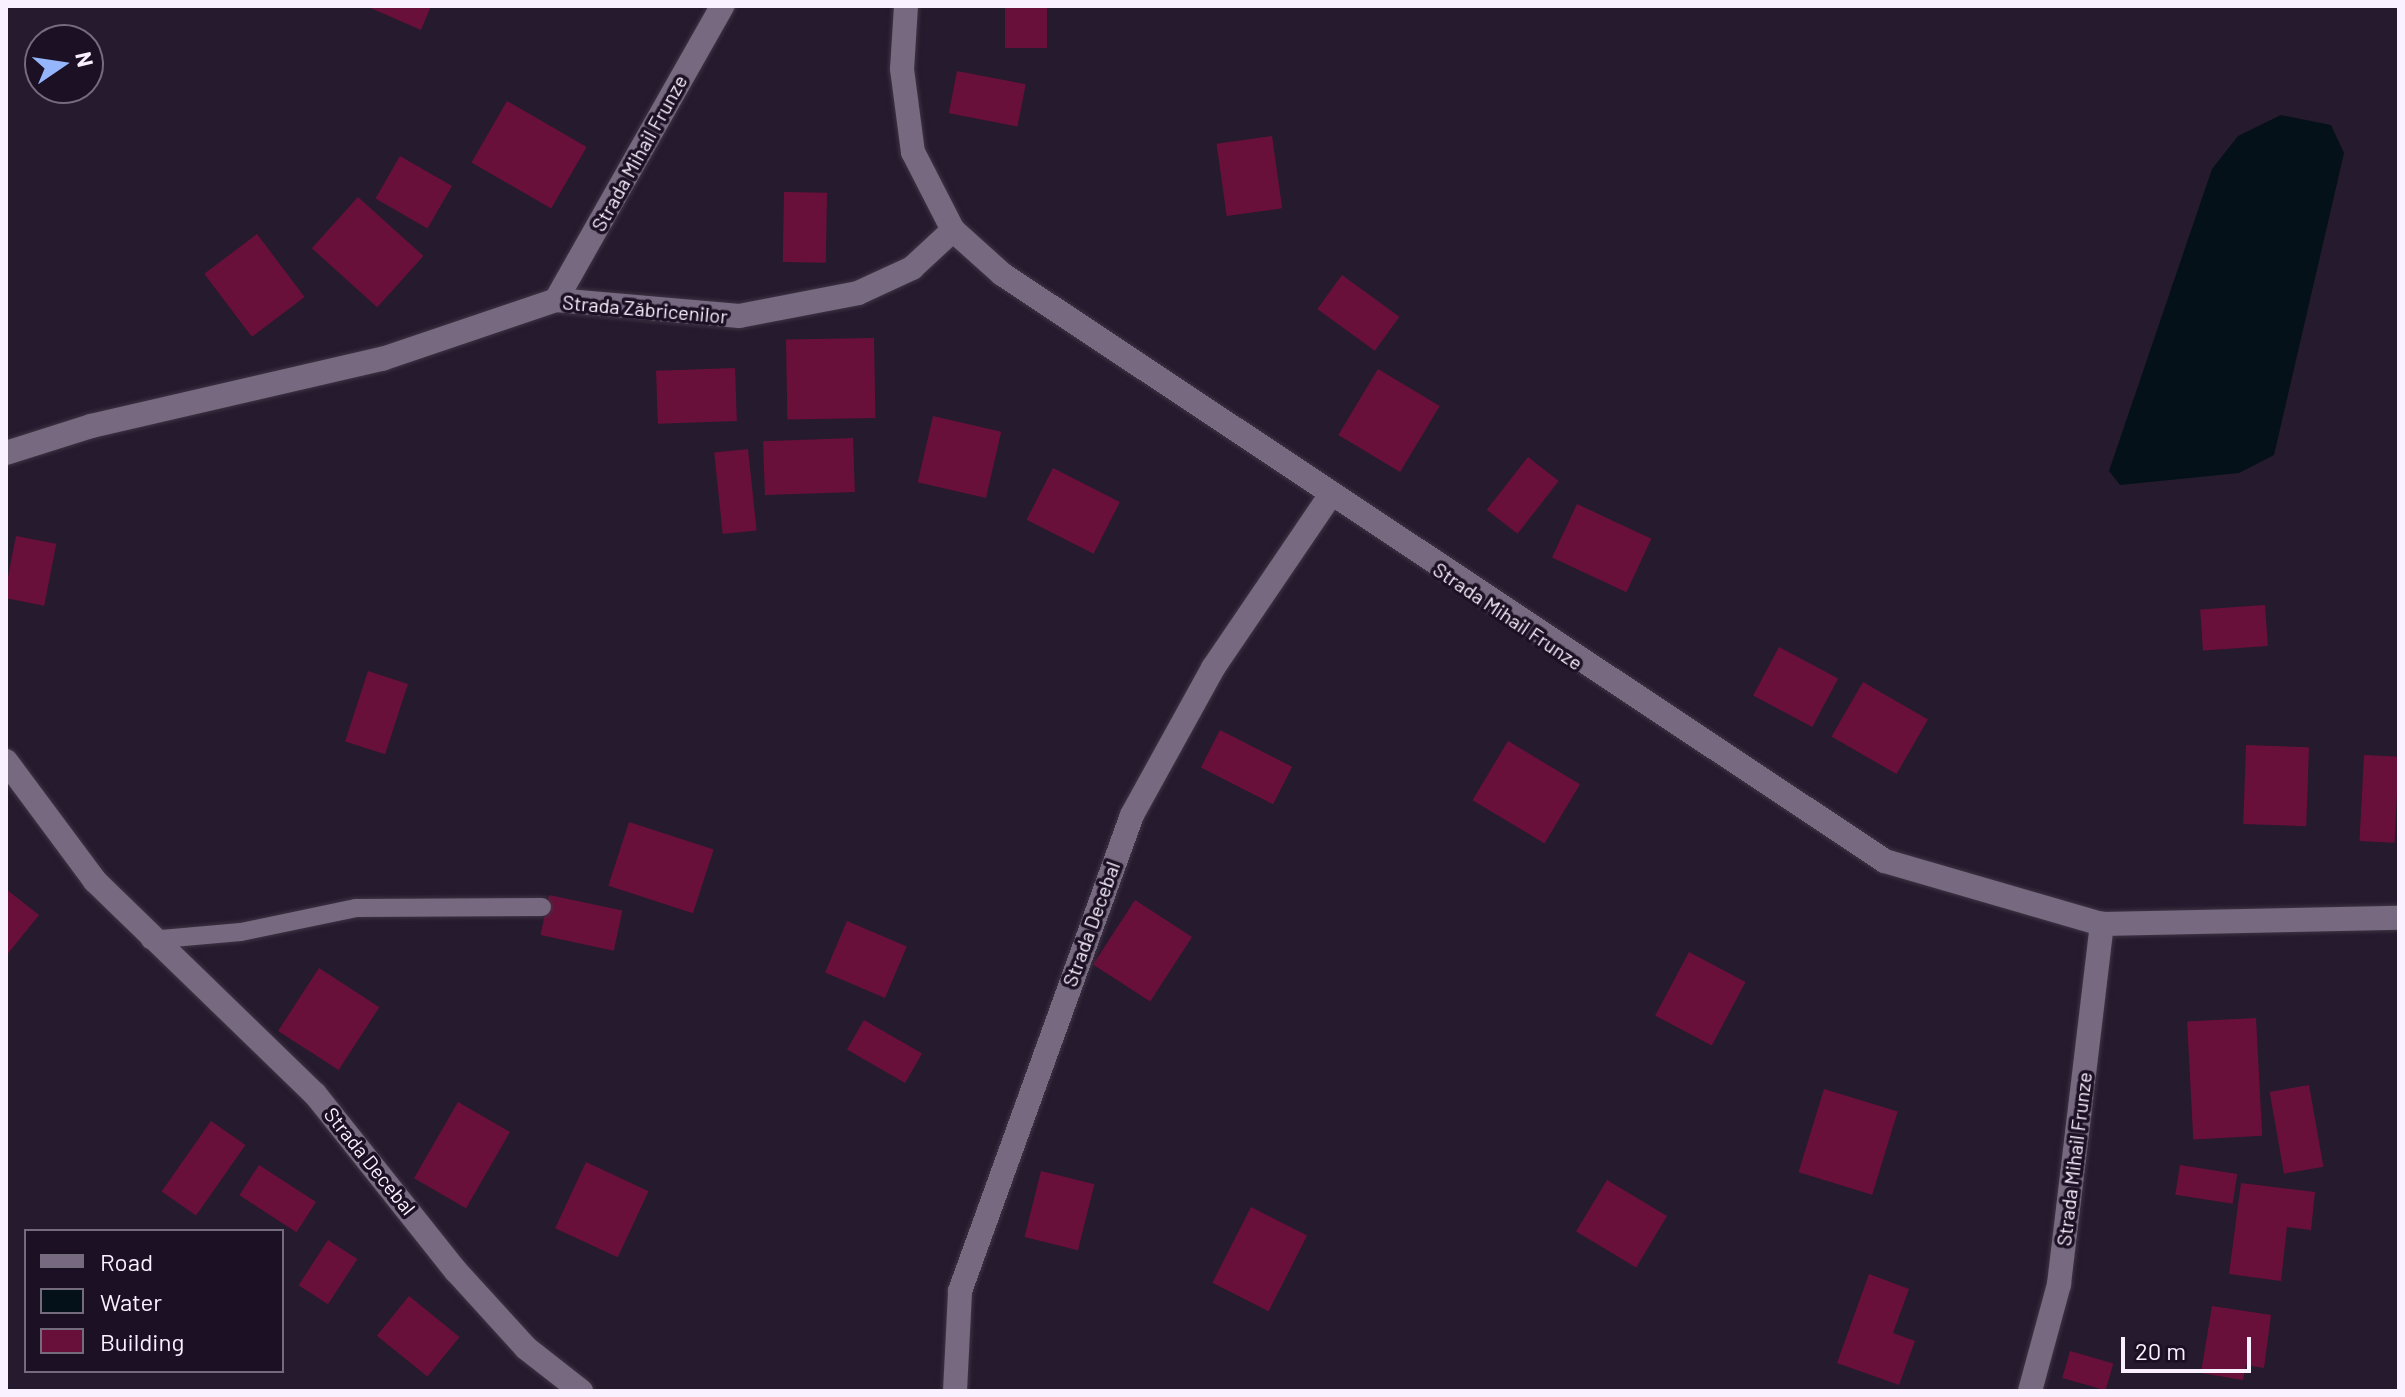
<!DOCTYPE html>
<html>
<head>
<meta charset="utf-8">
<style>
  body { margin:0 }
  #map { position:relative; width:2405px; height:1397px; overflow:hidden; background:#261a2e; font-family:Barlow,sans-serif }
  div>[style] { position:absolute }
  .water>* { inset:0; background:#041118 }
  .building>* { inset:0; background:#69103a; transform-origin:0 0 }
  .roads { filter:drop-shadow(0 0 2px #3e3444) drop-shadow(0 0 2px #3e3444) }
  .service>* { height:18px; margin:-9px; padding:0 9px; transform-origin:9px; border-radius:9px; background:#766980 }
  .minor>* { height:24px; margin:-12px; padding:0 12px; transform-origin:12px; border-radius:12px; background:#766980 }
  .tertiary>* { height:24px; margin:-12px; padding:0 12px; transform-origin:12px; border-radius:12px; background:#766980 }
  span { translate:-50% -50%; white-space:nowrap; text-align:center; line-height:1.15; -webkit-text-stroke:7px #1c1124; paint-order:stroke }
  .street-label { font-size:20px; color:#f9f1ff }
  .frame { position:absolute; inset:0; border:8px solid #f9f1ff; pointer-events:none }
  .legend { position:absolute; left:24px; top:1229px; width:260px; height:144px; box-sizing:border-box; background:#1c1124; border:2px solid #746b7c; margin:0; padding:10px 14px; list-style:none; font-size:24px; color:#f9f1ff }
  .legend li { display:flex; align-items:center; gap:16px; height:40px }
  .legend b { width:40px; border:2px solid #746b7c }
  .north { position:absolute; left:24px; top:24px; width:80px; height:80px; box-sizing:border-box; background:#1c1124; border:2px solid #746b7c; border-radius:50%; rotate:77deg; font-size:22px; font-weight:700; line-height:32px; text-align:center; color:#f9f1ff }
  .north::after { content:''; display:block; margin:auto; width:28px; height:36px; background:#95b6fd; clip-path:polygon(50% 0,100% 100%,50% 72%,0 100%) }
  .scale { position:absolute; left:2121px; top:1337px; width:130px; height:36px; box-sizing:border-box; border:4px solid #f9f1ff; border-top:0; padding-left:10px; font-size:24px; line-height:28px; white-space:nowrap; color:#f9f1ff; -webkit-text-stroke:6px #1c1124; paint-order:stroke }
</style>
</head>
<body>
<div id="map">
  <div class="water">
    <i style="clip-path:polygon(2281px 115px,2331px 125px,2344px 153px,2274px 455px,2239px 473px,2120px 485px,2109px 471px,2212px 169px,2238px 136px)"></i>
  </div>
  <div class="building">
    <i style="clip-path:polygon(366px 6px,431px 6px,421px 30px)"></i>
    <i style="left:1005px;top:6px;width:42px;height:42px"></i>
    <i style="left:957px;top:71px;width:70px;height:43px;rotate:11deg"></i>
    <i style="left:507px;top:101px;width:92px;height:71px;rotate:30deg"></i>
    <i style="left:1272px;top:136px;width:73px;height:56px;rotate:82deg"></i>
    <i style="left:400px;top:156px;width:60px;height:49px;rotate:30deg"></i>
    <i style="left:784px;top:192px;width:43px;height:70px;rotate:1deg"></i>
    <i style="left:358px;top:197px;width:88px;height:69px;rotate:42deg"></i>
    <i style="left:257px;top:234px;width:79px;height:66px;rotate:53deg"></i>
    <i style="left:1342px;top:275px;width:71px;height:42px;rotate:36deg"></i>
    <i style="left:874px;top:338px;width:80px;height:88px;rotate:89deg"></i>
    <i style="left:735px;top:368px;width:53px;height:79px;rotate:88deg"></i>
    <i style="left:1378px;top:369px;width:72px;height:77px;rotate:31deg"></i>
    <i style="left:933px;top:416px;width:70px;height:68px;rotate:13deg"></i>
    <i style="left:853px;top:438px;width:54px;height:90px;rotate:88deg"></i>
    <i style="left:748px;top:449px;width:82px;height:34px;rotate:84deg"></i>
    <i style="left:1528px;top:457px;width:39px;height:67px;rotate:38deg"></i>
    <i style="left:1053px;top:468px;width:75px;height:58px;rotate:27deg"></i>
    <i style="left:1577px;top:504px;width:82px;height:59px;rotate:25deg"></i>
    <i style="left:16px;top:536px;width:41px;height:63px;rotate:11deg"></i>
    <i style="left:2265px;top:605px;width:41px;height:65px;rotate:86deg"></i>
    <i style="left:1779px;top:647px;width:67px;height:55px;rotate:28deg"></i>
    <i style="left:368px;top:671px;width:42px;height:74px;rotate:18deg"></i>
    <i style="left:1863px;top:682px;width:75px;height:63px;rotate:30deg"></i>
    <i style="left:1220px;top:730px;width:81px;height:42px;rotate:27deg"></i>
    <i style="left:1508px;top:741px;width:84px;height:69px;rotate:31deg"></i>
    <i style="left:2246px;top:745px;width:63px;height:79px;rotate:2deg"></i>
    <i style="left:2364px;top:755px;width:35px;height:86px;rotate:3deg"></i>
    <i style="left:629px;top:822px;width:89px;height:67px;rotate:18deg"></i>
    <i style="clip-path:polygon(6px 889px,39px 915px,6px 956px)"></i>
    <i style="left:549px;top:895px;width:75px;height:41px;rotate:12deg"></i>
    <i style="left:1135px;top:900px;width:68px;height:77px;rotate:33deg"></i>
    <i style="left:847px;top:921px;width:65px;height:56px;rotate:23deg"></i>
    <i style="left:1689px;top:952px;width:64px;height:72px;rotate:28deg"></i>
    <i style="left:319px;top:968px;width:72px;height:75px;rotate:33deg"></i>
    <i style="left:2256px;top:1018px;width:118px;height:69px;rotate:87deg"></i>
    <i style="left:864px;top:1020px;width:67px;height:34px;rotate:30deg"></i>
    <i style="left:2309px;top:1085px;width:83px;height:40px;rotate:80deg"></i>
    <i style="left:1824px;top:1089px;width:77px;height:87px;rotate:17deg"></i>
    <i style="left:458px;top:1102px;width:60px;height:88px;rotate:30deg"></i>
    <i style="left:211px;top:1121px;width:42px;height:86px;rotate:35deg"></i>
    <i style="left:586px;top:1162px;width:69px;height:73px;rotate:25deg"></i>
    <i style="left:259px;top:1165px;width:68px;height:36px;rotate:33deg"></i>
    <i style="left:2180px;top:1165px;width:58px;height:30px;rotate:9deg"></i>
    <i style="left:1041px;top:1171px;width:55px;height:68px;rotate:14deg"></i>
    <i style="left:1607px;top:1180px;width:70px;height:60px;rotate:31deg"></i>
    <i style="clip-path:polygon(2241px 1183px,2315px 1192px,2311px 1230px,2287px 1227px,2281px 1281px,2229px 1274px)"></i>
    <i style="left:1251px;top:1207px;width:63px;height:85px;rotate:27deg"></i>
    <i style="left:328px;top:1240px;width:35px;height:54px;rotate:33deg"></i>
    <i style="clip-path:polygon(1869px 1274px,1909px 1289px,1893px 1333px,1915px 1341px,1899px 1385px,1837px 1363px)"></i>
    <i style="left:409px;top:1296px;width:65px;height:51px;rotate:39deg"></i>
    <i style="clip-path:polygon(2212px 1306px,2271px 1315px,2264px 1368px,2246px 1365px,2243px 1380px,2201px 1373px)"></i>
    <i style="left:2070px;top:1351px;width:45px;height:28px;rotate:16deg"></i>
  </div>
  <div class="roads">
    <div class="service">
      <i style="left:150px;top:940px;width:91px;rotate:-5deg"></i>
      <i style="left:241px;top:932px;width:117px;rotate:-11.8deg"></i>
      <i style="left:356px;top:908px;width:186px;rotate:-0.3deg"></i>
    </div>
    <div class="minor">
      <i style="left:556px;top:300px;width:338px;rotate:-60.5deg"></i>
      <i style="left:6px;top:761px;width:149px;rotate:53.4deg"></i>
      <i style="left:95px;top:881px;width:306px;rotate:44.1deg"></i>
      <i style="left:315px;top:1094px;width:226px;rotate:51.5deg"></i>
      <i style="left:456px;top:1271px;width:104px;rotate:47.7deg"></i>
      <i style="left:526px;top:1348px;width:70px;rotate:38deg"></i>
      <i style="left:955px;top:1391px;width:100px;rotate:-87.1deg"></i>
      <i style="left:960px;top:1291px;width:506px;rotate:-70.13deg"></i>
      <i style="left:1132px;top:815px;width:168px;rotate:-61.1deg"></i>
      <i style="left:1213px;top:668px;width:207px;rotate:-55.8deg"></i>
      <i style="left:2030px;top:1391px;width:111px;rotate:-74.8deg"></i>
      <i style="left:2059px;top:1284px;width:363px;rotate:-83.2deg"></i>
    </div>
    <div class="tertiary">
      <i style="left:906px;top:6px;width:63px;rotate:93.6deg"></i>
      <i style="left:902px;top:69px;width:84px;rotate:82.5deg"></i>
      <i style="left:913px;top:152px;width:88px;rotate:62.9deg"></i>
      <i style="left:953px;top:230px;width:66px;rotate:41.9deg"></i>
      <i style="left:1002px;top:274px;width:1060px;rotate:33.62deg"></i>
      <i style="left:1885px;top:861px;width:226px;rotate:16.2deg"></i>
      <i style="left:2102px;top:924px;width:297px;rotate:-1.2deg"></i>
      <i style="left:6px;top:453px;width:89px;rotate:-17.6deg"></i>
      <i style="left:91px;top:426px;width:299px;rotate:-13deg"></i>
      <i style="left:382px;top:359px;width:184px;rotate:-18.7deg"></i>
      <i style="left:556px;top:300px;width:184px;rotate:5deg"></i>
      <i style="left:739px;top:316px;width:121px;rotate:-10.9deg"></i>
      <i style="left:858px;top:293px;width:60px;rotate:-24.8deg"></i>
      <i style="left:912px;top:268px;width:56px;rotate:-42.8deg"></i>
    </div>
  </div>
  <div class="street-label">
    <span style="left:639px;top:153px;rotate:-61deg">Strada Mihail Frunze</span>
    <span style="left:645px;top:309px;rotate:5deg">Strada Zăbricenilor</span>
    <span style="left:1508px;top:616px;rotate:34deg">Strada Mihail Frunze</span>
    <span style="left:1091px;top:924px;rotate:-70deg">Strada Decebal</span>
    <span style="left:2074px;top:1159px;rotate:-83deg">Strada Mihail Frunze</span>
    <span style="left:370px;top:1161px;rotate:51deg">Strada Decebal</span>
  </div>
  <div class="frame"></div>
  <ul class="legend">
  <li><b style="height:10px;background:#766980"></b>Road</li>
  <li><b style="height:22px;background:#041118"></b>Water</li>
  <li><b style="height:22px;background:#69103a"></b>Building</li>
  </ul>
  <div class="north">N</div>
  <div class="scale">20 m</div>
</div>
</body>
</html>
